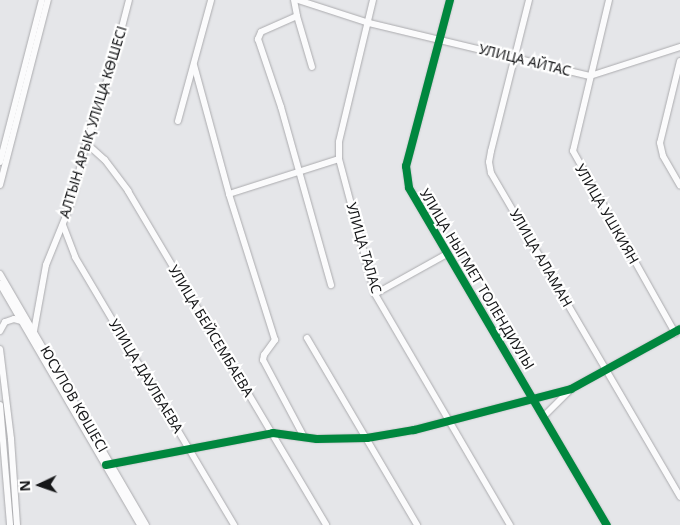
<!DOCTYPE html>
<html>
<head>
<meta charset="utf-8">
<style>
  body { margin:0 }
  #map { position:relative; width:680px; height:525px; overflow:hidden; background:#e5e6e9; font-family:"Noto Sans",sans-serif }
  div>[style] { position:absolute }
  .roads { filter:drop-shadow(0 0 1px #ababae) drop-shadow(0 0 1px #ababae) }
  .minor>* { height:6px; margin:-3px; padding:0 3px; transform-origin:3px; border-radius:3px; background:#fbfbfc }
  .cycleway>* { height:8px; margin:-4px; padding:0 4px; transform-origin:4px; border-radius:4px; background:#00873e }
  span { translate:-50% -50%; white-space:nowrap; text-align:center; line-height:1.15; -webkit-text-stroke:4.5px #fff; paint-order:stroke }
  .street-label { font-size:14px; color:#161719 }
  .north { position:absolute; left:15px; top:460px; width:50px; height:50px; -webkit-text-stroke:4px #fff; paint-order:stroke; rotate:267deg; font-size:14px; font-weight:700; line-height:20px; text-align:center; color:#161719 }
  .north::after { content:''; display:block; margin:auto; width:18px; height:22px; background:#161719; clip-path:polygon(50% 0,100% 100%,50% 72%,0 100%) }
</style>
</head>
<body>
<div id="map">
  <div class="roads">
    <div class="minor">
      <i style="left:294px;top:0;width:16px;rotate:79deg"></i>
      <i style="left:297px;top:16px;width:39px;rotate:156deg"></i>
      <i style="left:261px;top:32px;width:8px;rotate:113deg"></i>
      <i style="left:258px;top:39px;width:72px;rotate:71.3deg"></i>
      <i style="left:281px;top:107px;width:185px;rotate:74.3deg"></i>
      <i style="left:298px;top:0;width:75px;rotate:17.9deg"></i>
      <i style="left:369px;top:23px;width:227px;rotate:13.5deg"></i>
      <i style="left:590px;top:76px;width:95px;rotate:-17.9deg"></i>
      <i style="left:373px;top:0;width:146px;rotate:103.5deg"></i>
      <i style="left:339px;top:142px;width:17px;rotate:90deg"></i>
      <i style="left:339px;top:159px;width:140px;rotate:75.1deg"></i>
      <i style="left:375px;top:294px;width:268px;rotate:59.7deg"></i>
      <i style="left:450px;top:0;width:172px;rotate:104.8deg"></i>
      <i style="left:406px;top:166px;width:22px;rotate:82deg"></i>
      <i style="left:409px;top:188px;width:391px;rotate:59.6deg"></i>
      <i style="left:529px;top:0;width:156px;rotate:104.1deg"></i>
      <i style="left:491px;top:151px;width:11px;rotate:100deg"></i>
      <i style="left:489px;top:162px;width:11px;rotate:80deg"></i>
      <i style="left:491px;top:173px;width:375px;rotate:59.7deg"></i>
      <i style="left:609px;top:0;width:155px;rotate:103.4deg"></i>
      <i style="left:573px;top:151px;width:209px;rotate:60.7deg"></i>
      <i style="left:297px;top:16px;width:53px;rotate:73.6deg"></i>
      <i style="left:680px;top:61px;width:84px;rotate:103.7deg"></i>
      <i style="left:660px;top:143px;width:13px;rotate:77deg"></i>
      <i style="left:663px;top:156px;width:34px;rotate:60deg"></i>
      <i style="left:194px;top:65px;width:134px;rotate:74.8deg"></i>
      <i style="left:178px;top:121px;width:125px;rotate:-74.7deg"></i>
      <i style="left:86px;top:143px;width:25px;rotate:42deg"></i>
      <i style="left:105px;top:160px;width:39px;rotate:53deg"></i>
      <i style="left:128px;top:191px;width:388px;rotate:59.3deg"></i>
      <i style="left:0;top:162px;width:167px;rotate:-75.5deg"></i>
      <i style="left:0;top:185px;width:191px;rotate:-75.5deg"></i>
      <i style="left:63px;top:225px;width:34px;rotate:69deg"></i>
      <i style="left:75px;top:257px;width:312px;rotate:59.3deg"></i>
      <i style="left:0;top:274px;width:290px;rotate:59.8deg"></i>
      <i style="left:0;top:284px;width:279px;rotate:59.8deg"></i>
      <i style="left:375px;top:294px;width:82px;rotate:-29.1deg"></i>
      <i style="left:0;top:331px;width:10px;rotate:-61deg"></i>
      <i style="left:5px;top:322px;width:9px;rotate:-18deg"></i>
      <i style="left:14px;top:319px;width:7px;rotate:16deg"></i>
      <i style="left:34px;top:331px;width:67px;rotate:-79.7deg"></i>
      <i style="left:46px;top:265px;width:69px;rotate:-67.9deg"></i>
      <i style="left:72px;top:201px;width:60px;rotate:-76.4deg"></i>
      <i style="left:86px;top:143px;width:81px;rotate:-71.3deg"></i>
      <i style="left:112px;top:66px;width:68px;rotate:-75.6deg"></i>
      <i style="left:307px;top:338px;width:217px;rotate:59.5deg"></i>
      <i style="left:0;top:349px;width:91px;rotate:83deg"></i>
      <i style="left:11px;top:439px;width:86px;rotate:86deg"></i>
      <i style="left:0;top:405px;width:120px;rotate:85.2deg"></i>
      <i style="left:544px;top:416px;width:37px;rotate:-45deg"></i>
      <i style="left:304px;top:437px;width:87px;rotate:-118deg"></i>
      <i style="left:263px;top:360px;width:5px;rotate:-79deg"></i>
      <i style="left:264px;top:355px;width:19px;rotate:-54deg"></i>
      <i style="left:275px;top:340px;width:153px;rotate:-107.5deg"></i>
      <i style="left:229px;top:194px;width:115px;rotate:-17.7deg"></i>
      <i style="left:106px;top:465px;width:170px;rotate:-10.8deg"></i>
      <i style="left:273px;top:433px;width:44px;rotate:7.8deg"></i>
      <i style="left:317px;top:439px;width:50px;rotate:-1.1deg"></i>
      <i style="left:367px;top:438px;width:48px;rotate:-9.7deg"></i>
      <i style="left:414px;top:430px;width:162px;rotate:-14.6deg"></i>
      <i style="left:571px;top:389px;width:124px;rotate:-28.8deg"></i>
    </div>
  </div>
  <div class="cycleway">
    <i style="left:450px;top:0;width:172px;rotate:104.8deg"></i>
    <i style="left:406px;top:166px;width:22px;rotate:82deg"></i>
    <i style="left:409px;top:188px;width:391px;rotate:59.6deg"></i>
    <i style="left:106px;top:465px;width:170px;rotate:-10.8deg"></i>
    <i style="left:273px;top:433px;width:44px;rotate:7.8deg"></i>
    <i style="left:317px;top:439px;width:50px;rotate:-1.1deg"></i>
    <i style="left:367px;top:438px;width:48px;rotate:-9.7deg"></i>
    <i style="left:414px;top:430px;width:162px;rotate:-14.6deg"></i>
    <i style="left:571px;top:389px;width:124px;rotate:-28.8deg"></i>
  </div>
  <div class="street-label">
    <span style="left:525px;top:60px;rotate:14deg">УЛИЦА АЙТАС</span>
    <span style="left:93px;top:122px;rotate:-73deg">АЛТЫН АРЫҚ УЛИЦА КӨШЕСІ</span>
    <span style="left:607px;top:214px;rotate:60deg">УЛИЦА УШКИЯН</span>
    <span style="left:364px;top:248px;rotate:74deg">УЛИЦА ТАЛАС</span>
    <span style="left:541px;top:258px;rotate:60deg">УЛИЦА АЛАМАН</span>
    <span style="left:477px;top:279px;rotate:59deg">УЛИЦА НЫГМЕТ ТОЛЕНДИУЛЫ</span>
    <span style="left:211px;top:331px;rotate:59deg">УЛИЦА БЕЙСЕМБАЕВА</span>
    <span style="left:146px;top:376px;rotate:59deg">УЛИЦА ДАУЛБАЕВА</span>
    <span style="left:74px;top:399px;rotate:60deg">ЮСУПОВ КӨШЕСІ</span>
  </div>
  <div class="north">N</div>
</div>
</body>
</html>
